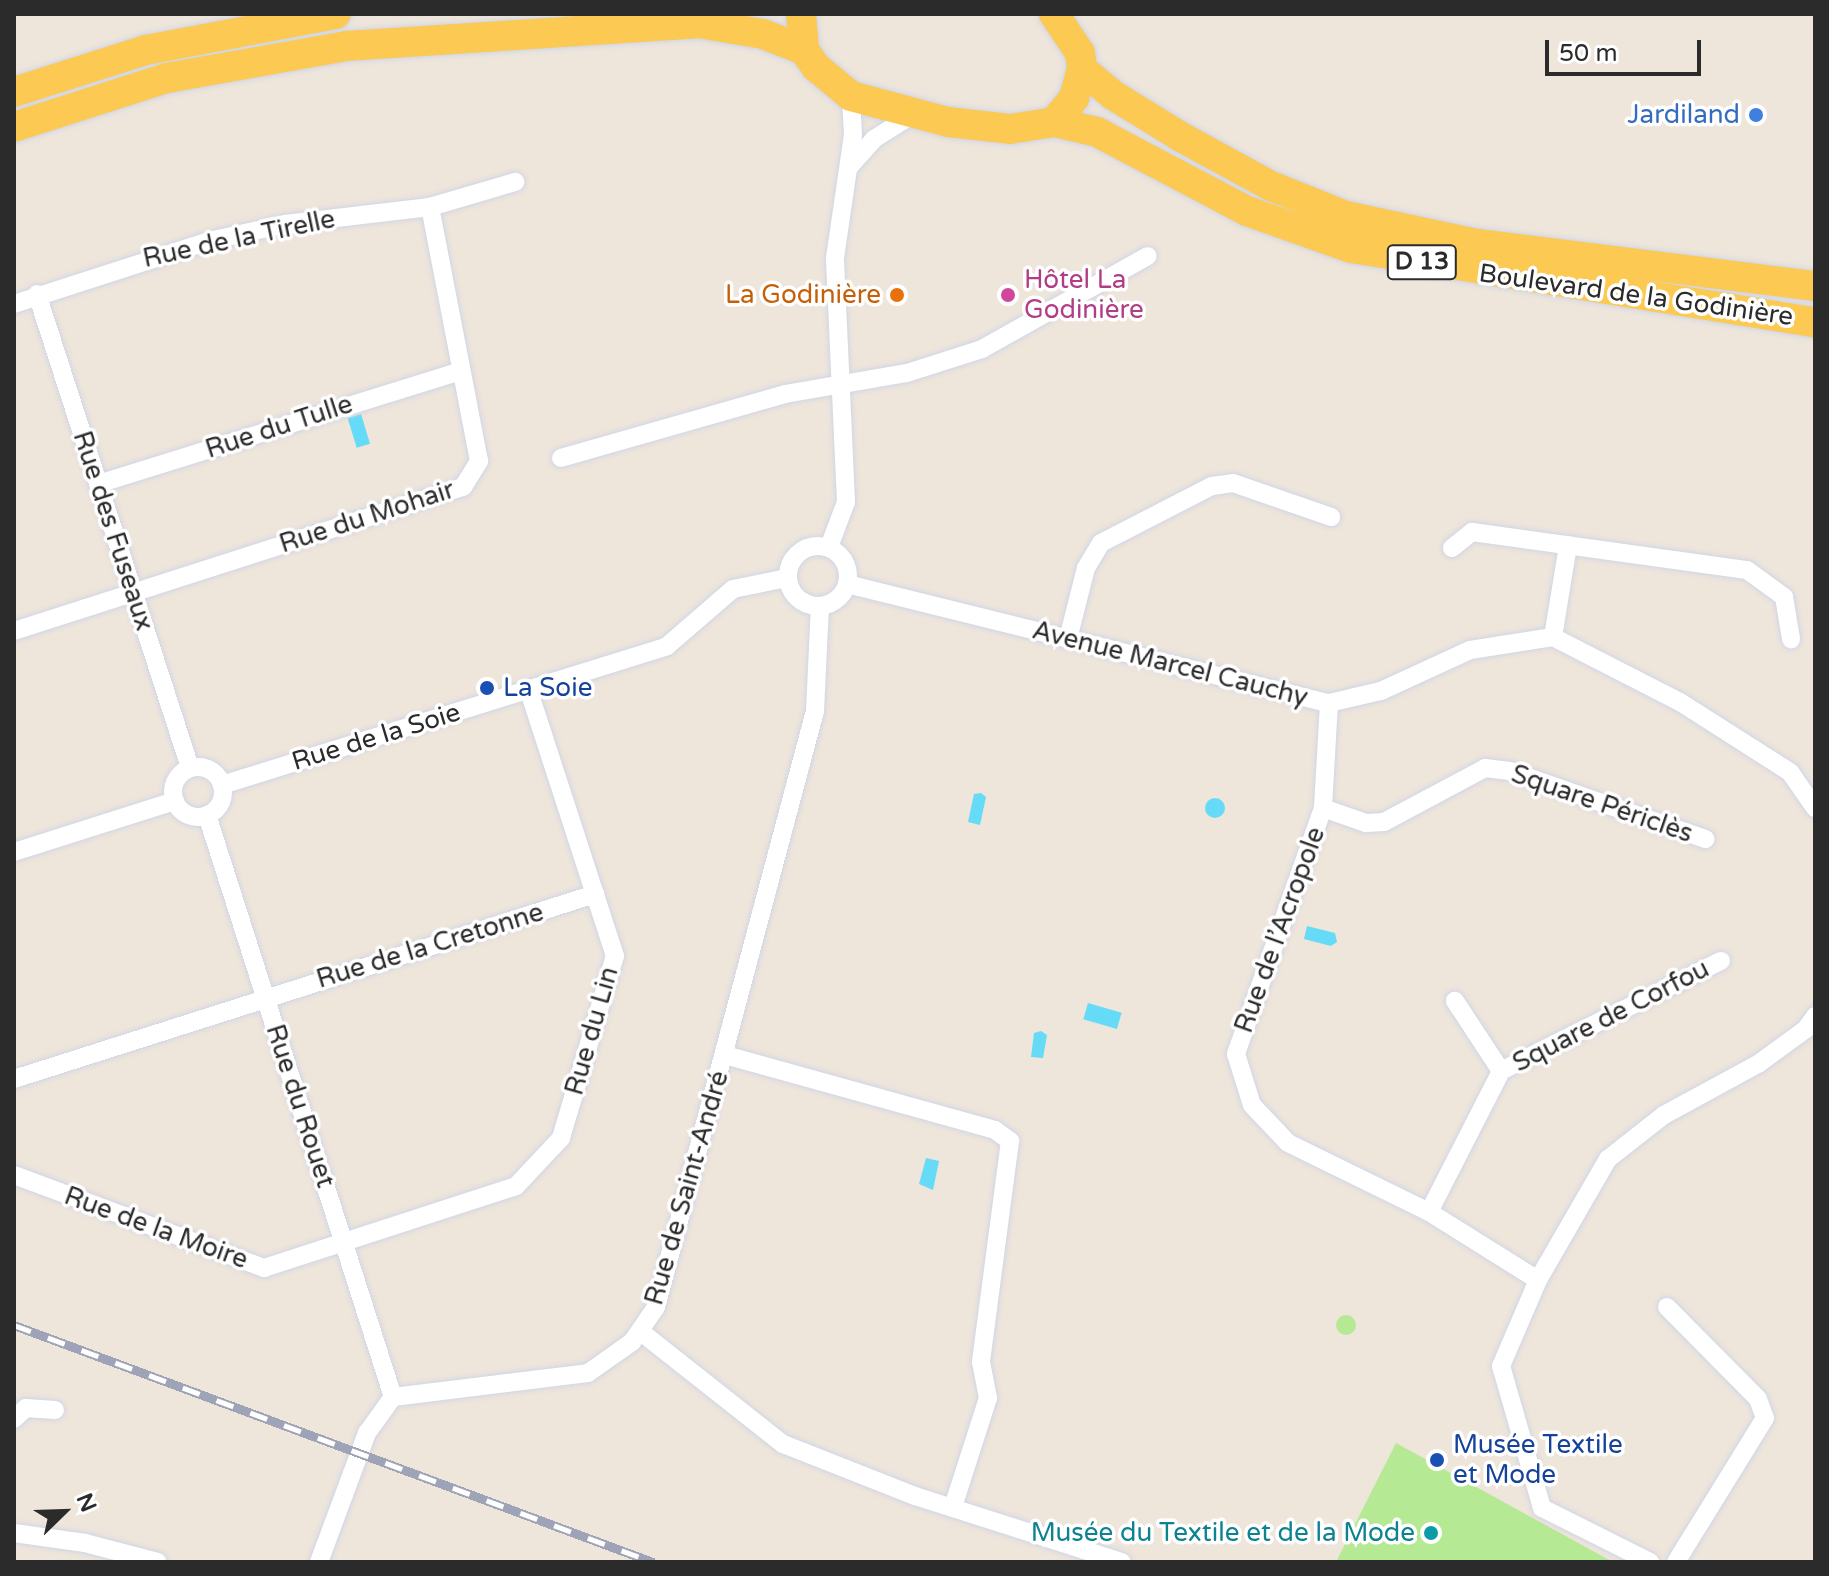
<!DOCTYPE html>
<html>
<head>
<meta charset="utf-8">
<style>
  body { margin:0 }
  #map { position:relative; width:1829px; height:1576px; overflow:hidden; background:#eee5db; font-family:"Varela Round",sans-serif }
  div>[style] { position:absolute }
  .green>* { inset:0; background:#b6e993 }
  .round { border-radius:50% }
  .water>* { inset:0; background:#66dbf8; transform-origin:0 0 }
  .roads { filter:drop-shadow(0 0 2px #d0d6e5) drop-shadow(0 0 2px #d0d6e5) }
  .street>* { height:18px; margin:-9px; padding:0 9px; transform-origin:9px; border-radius:9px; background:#fff }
  .street>.ring { margin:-9px; padding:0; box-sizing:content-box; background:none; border:18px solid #fff; border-radius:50% }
  .primary>* { height:30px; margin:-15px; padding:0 15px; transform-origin:15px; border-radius:15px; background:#fcc952 }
  .rail>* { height:9px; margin-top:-4.5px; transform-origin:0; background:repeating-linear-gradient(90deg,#fff 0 18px,#9ea3b7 0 36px); box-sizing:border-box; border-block:2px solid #9ea3b7 }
  .dots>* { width:22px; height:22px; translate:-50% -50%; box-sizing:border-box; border:4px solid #fff; border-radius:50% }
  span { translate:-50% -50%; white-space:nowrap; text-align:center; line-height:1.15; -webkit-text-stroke:7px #fff; paint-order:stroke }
  .shield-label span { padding:2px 6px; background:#fff; border:2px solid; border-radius:6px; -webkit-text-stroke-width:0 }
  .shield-label { font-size:24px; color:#2b2b2b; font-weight:700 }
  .shop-label { font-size:26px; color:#366cbe }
  .right { translate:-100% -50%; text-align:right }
  .street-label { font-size:26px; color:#2b2b2b }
  .hotel-label { font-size:26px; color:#b23c85 }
  .left { translate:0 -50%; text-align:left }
  .food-label { font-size:26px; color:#c56008 }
  .transit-label { font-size:26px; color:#164399 }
  .culture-label { font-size:26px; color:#0d838f }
  .frame { position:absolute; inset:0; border:16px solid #2b2b2b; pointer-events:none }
  .north { position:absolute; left:24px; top:1472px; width:80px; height:80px; -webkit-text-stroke:6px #fff; paint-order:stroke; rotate:67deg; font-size:22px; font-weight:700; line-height:32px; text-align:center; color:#2b2b2b }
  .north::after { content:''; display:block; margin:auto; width:28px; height:36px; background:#2b2b2b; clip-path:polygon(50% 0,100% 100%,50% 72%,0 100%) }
  .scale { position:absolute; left:1545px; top:40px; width:156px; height:36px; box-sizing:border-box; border:4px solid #2b2b2b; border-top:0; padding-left:10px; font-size:24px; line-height:28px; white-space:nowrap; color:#2b2b2b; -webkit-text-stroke:6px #fff; paint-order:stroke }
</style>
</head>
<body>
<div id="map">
  <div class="green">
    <i class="round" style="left:1336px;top:1315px;width:20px;height:20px"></i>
    <i style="clip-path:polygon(1396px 1443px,1613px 1562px,1336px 1562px)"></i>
  </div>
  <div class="water">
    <i style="left:361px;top:414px;width:31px;height:14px;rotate:73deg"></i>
    <i style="clip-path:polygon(981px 793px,986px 797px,980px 825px,968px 822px,974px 794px)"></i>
    <i class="round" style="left:1205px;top:798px;width:20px;height:20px"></i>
    <i style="clip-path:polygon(1307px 926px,1335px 933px,1337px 942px,1331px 946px,1304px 939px)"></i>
    <i style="left:1088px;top:1003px;width:35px;height:17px;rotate:16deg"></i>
    <i style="clip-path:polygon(1041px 1031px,1047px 1035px,1043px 1058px,1031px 1057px,1034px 1033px)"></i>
    <i style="clip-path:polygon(926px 1158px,939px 1161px,933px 1190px,919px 1184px)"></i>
  </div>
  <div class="roads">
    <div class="street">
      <i style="left:849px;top:167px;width:38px;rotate:-48deg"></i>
      <i style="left:874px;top:139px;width:45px;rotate:-32.3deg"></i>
      <i style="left:37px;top:294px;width:498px;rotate:72.1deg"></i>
      <i style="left:14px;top:304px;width:205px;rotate:-17.9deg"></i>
      <i style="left:209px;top:241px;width:78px;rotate:-12.6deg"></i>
      <i style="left:285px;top:224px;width:146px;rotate:-6.7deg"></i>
      <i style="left:430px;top:207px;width:89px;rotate:-16.4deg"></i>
      <i style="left:561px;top:458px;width:233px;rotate:-15.9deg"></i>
      <i style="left:785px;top:394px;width:124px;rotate:-9.8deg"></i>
      <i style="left:907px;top:373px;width:79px;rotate:-17.7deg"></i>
      <i style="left:982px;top:349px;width:190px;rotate:-29.3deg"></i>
      <i style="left:98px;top:484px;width:380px;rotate:-17.3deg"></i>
      <i class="ring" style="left:788px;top:546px;width:42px;height:42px"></i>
      <i style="left:829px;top:547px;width:48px;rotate:-69.3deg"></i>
      <i style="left:846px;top:502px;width:244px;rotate:-92.6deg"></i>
      <i style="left:835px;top:258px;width:124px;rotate:-81.7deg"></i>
      <i style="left:853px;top:135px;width:39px;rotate:-93deg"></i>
      <i style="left:1452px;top:548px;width:26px;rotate:-39deg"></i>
      <i style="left:1472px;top:532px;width:278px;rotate:7.9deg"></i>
      <i style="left:1747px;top:570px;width:46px;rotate:36.1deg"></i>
      <i style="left:1784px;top:597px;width:43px;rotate:80.5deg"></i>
      <i style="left:847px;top:584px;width:496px;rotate:13.9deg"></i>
      <i style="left:1329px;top:703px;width:53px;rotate:-13deg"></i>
      <i style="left:1381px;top:691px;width:98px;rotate:-24.7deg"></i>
      <i style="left:1470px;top:650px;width:84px;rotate:-8.9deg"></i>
      <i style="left:1553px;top:637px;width:143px;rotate:27.1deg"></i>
      <i style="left:1680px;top:702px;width:130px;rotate:32.5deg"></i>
      <i style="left:1790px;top:772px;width:44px;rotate:55.2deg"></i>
      <i style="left:14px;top:631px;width:472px;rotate:-17.8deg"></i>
      <i style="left:463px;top:487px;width:31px;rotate:-58deg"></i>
      <i style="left:479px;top:461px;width:259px;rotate:-100.9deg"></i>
      <i style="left:1553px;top:637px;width:93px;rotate:-80.7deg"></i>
      <i style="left:1068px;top:639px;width:73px;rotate:-75.8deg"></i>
      <i style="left:1086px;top:568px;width:29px;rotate:-59deg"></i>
      <i style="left:1101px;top:543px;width:125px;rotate:-27.2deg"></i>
      <i style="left:1212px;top:486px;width:21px;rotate:-8deg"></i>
      <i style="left:1233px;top:483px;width:104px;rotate:19.1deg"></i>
      <i style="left:1329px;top:703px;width:105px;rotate:93.3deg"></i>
      <i style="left:1323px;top:808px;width:261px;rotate:109.5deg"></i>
      <i style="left:1236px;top:1054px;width:53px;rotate:72.6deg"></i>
      <i style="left:1252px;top:1105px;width:52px;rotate:46.5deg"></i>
      <i style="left:1288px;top:1143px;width:157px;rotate:26.1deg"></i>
      <i style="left:1429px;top:1212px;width:128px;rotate:32deg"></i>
      <i class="ring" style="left:173px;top:767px;width:32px;height:32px"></i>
      <i style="left:222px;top:785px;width:466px;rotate:-17.3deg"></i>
      <i style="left:667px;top:646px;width:87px;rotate:-40.8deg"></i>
      <i style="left:733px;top:589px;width:55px;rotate:-11.5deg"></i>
      <i style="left:1323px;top:808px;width:46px;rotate:19.2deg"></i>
      <i style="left:1366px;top:823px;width:18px;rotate:-3deg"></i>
      <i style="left:1384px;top:822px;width:115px;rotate:-28.1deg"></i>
      <i style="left:1485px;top:768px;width:25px;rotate:7deg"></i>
      <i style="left:1510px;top:771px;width:207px;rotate:19.2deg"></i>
      <i style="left:207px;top:815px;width:611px;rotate:72.28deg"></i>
      <i style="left:14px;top:852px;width:169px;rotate:-17.6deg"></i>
      <i style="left:725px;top:1055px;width:280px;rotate:15.5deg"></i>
      <i style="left:995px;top:1130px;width:19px;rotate:36deg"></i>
      <i style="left:1010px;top:1141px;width:223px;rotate:97.5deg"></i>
      <i style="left:981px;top:1362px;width:37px;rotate:79deg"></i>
      <i style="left:988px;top:1398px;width:114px;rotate:107.8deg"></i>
      <i style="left:1501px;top:1071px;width:246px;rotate:-26.6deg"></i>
      <i style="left:14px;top:1079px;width:610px;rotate:-17.66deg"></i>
      <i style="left:14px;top:1175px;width:267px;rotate:20.4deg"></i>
      <i style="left:264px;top:1268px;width:265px;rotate:-18deg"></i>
      <i style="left:516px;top:1186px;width:66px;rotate:-46.8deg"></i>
      <i style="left:561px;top:1138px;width:190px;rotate:-73.5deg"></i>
      <i style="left:615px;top:956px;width:281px;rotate:-108deg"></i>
      <i style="left:1429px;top:1212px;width:158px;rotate:-62.9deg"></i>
      <i style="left:1501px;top:1071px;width:84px;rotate:-123.3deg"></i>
      <i style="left:1667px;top:1307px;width:129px;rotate:45.3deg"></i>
      <i style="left:1758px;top:1399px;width:20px;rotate:70deg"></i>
      <i style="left:1765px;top:1418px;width:169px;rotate:121.7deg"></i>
      <i style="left:641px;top:1332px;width:181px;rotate:38.3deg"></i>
      <i style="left:783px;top:1444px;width:142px;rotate:21.5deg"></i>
      <i style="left:915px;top:1496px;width:217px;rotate:17.7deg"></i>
      <i style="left:14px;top:1419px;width:16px;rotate:-43deg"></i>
      <i style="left:26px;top:1408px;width:29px;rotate:4deg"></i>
      <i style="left:14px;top:1533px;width:72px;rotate:8deg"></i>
      <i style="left:85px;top:1543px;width:75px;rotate:14.6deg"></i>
      <i style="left:319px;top:1562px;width:138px;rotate:-69.6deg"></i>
      <i style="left:367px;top:1433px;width:44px;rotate:-54.2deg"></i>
      <i style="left:393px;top:1397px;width:196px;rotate:-7deg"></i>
      <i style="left:588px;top:1373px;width:54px;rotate:-35.2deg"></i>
      <i style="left:632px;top:1342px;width:42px;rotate:-55.6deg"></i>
      <i style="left:656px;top:1307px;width:617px;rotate:-75.06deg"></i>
      <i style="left:815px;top:711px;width:105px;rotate:-87.3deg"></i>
      <i style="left:1650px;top:1562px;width:121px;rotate:-153.4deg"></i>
      <i style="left:1542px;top:1508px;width:148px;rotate:-106.1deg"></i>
      <i style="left:1501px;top:1366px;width:94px;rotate:-66.7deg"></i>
      <i style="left:1538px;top:1280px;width:140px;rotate:-60deg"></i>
      <i style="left:1608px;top:1159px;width:71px;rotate:-38.2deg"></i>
      <i style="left:1664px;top:1115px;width:107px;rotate:-28.5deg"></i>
      <i style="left:1758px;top:1064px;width:59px;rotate:-36.1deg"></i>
      <i style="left:1806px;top:1029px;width:16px;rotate:-55deg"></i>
    </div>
    <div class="primary">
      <i style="left:801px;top:14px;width:36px;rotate:85deg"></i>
      <i style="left:804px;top:50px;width:21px;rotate:55deg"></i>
      <i style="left:816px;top:67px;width:45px;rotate:39.6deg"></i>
      <i style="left:851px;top:96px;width:100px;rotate:15deg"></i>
      <i style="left:948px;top:122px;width:62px;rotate:6.4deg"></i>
      <i style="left:1010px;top:129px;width:45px;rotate:-9deg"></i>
      <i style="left:1054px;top:122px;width:31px;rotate:-50deg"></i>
      <i style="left:1074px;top:98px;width:30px;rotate:-75deg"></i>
      <i style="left:1082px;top:69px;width:16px;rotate:-97deg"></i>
      <i style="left:1080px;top:53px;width:47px;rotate:-123.7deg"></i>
      <i style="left:1082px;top:69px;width:40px;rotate:40deg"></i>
      <i style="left:1113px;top:95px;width:80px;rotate:31.7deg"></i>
      <i style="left:1181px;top:137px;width:102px;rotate:28.6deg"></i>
      <i style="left:1271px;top:186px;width:81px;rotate:21.8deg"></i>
      <i style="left:1346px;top:216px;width:135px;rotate:12deg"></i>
      <i style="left:1478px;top:244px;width:340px;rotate:7.1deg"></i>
      <i style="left:14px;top:92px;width:139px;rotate:-17.7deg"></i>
      <i style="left:146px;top:50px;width:193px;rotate:-10.7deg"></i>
      <i style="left:1054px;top:122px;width:44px;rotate:13.1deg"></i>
      <i style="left:1097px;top:132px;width:170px;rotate:27.8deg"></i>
      <i style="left:1247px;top:211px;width:110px;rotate:19.6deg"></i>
      <i style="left:1351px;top:248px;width:470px;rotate:9.1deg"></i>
      <i style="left:14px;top:127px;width:161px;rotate:-17.8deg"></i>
      <i style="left:167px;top:78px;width:182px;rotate:-10.1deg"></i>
      <i style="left:346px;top:46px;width:353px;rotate:-3.7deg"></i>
      <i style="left:698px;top:23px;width:66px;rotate:9.6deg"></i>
      <i style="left:763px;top:34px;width:44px;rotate:21.3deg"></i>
    </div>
  </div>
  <div class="rail">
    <i style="left:14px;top:1325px;width:682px;rotate:20.35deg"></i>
  </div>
  <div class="dots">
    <i style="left:1756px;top:115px;background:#3f7fe0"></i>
    <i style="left:897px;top:295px;background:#e8710a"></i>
    <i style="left:1008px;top:295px;background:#d1479c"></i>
    <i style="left:487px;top:688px;background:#1a4fb4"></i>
    <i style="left:1437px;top:1460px;background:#1a4fb4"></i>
    <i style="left:1431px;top:1533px;background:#0f9aa8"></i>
  </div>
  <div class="shield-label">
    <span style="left:1422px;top:262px">D 13</span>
  </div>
  <div class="shop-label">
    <span class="right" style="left:1740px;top:115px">Jardiland</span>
  </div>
  <div class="street-label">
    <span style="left:239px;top:239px;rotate:-12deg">Rue de la Tirelle</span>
    <span style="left:1636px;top:295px;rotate:8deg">Boulevard de la Godinière</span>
    <span style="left:279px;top:427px;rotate:-18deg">Rue du Tulle</span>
    <span style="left:367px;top:517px;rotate:-18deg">Rue du Mohair</span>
    <span style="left:113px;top:531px;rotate:72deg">Rue des Fuseaux</span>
    <span style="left:1170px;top:664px;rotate:14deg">Avenue Marcel Cauchy</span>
    <span style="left:376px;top:737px;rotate:-17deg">Rue de la Soie</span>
    <span style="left:1602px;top:804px;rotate:19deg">Square Périclès</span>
    <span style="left:1280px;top:930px;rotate:-70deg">Rue de l’Acropole</span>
    <span style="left:430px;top:946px;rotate:-17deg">Rue de la Cretonne</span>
    <span style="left:1611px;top:1016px;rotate:-27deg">Square de Corfou</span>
    <span style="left:592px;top:1031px;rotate:-74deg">Rue du Lin</span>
    <span style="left:300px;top:1106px;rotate:72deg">Rue du Rouet</span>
    <span style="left:687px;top:1188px;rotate:-74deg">Rue de Saint-André</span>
    <span style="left:156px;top:1228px;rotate:20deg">Rue de la Moire</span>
  </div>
  <div class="hotel-label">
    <span class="left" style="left:1024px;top:295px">Hôtel La<br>Godinière</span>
  </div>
  <div class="food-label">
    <span class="right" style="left:881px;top:295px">La Godinière</span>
  </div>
  <div class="transit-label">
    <span class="left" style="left:503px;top:688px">La Soie</span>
    <span class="left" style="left:1453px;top:1460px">Musée Textile<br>et Mode</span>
  </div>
  <div class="culture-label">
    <span class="right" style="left:1415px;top:1533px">Musée du Textile et de la Mode</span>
  </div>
  <div class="frame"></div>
  <div class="north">N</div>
  <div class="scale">50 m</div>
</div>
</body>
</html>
